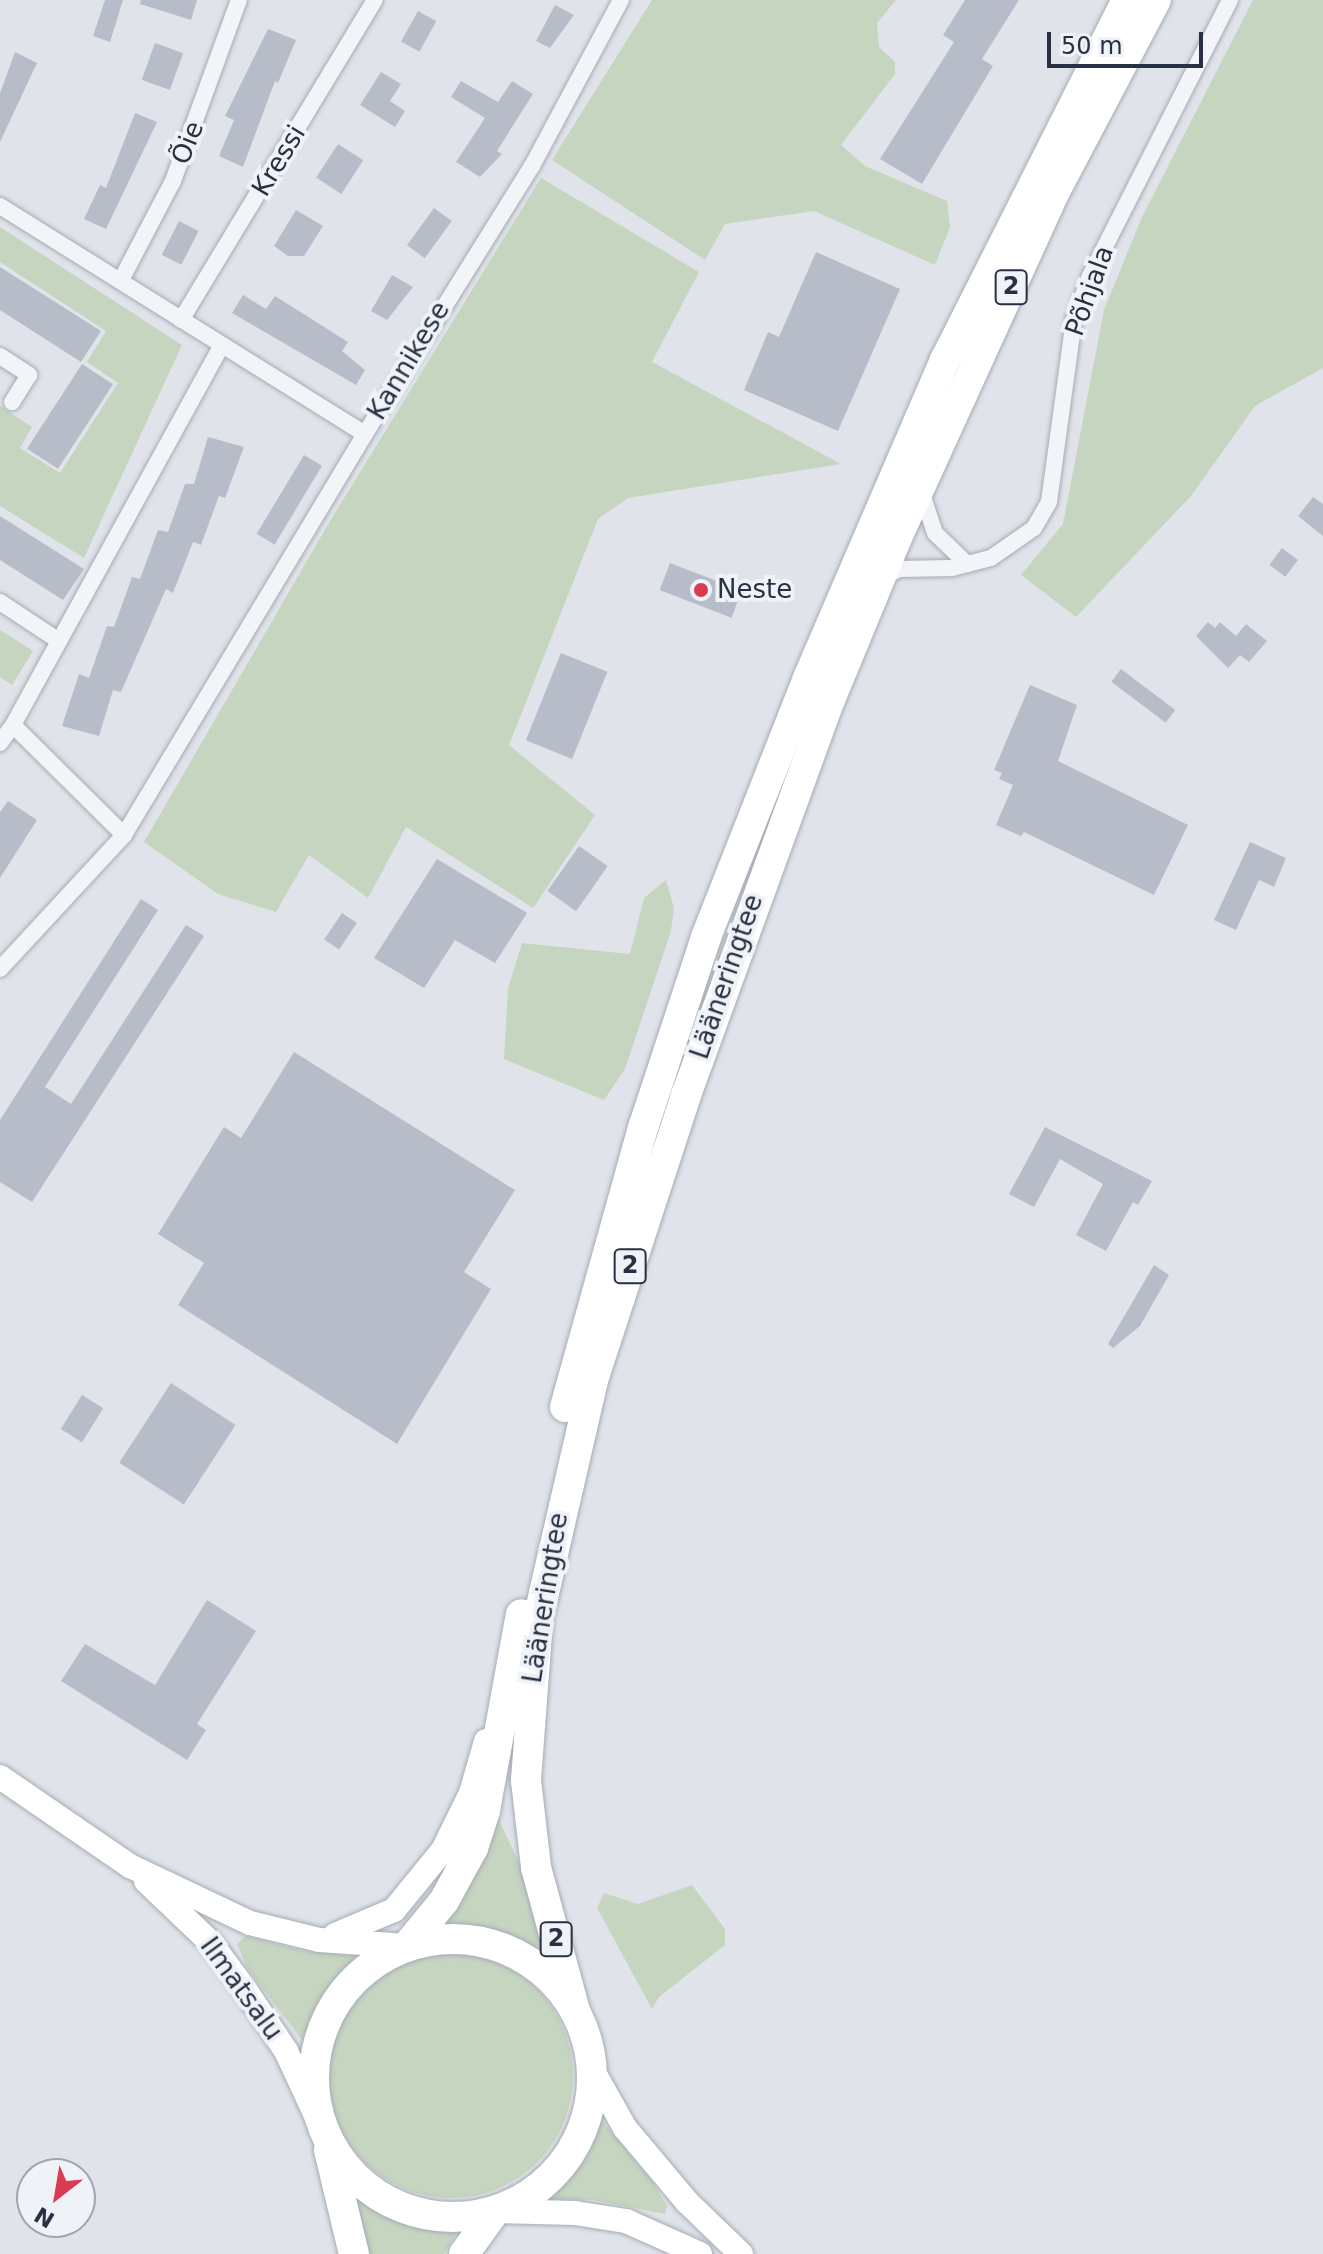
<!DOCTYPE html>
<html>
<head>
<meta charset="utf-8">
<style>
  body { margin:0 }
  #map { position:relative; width:1323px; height:2254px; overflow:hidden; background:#e0e4ea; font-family:"DejaVu Sans",sans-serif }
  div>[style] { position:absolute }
  .green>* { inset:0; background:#c5d5c0 }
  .round { border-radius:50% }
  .building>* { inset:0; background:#b6bdc8; transform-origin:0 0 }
  .roads { filter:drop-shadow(0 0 2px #a5abb5) drop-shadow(0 0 2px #a5abb5) }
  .street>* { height:16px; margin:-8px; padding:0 8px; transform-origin:8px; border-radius:8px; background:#f3f4f8 }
  .secondary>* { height:24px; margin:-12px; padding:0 12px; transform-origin:12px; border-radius:12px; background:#fff }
  .highway>* { height:30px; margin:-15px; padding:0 15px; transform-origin:15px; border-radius:15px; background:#fff }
  .highway>.ring { margin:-15px; padding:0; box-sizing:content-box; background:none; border:30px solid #fff; border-radius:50% }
  .dots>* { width:22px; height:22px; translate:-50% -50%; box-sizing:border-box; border:4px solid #eff3f7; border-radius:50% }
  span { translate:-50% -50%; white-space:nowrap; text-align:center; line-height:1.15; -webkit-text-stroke:8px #eff3f7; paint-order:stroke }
  .shield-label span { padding:2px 6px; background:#eff3f7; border:2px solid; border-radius:6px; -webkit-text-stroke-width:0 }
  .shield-label { font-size:24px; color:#273143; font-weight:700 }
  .street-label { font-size:26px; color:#273143 }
  .poi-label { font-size:26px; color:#273143 }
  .left { translate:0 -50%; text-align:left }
  .north { position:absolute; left:16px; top:2158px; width:80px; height:80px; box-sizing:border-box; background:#eff3f7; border:2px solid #9fa5af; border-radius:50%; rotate:211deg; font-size:22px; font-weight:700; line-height:32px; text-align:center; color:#273143 }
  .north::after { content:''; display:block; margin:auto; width:28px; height:36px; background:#d93b51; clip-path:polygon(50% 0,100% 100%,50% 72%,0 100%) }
  .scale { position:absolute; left:1047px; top:32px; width:156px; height:36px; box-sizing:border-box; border:4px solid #273143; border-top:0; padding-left:10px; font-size:24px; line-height:28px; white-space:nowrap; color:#273143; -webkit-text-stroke:6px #eff3f7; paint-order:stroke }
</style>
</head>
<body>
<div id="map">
  <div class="green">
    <i style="clip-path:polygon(652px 0,896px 0,877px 23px,879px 47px,895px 62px,895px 74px,841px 145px,865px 166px,947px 201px,950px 227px,935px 265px,814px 211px,725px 224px,705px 260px,552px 160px)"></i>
    <i style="clip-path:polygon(1253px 0,1323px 0,1323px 368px,1255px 406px,1191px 496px,1076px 617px,1021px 575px,1063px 524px,1104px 310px,1142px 217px)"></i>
    <i style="clip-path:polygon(541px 178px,699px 272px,652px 362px,841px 464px,628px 498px,598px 519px,509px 745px,595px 815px,533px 908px,406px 827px,368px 898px,309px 855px,276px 912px,218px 894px,144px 842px,330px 521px)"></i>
    <i style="clip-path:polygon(0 227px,182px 345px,84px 558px,0 506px,0 406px,32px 427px,20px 448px,60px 473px,118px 383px,87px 362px,106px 331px,0 262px)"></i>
    <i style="clip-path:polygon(0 630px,33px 651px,12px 685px,0 677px)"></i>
    <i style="clip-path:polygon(666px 880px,674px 908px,671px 931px,625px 1069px,604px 1100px,504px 1059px,508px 988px,522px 943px,630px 954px,644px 898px)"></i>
    <i style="clip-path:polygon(498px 1818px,524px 1873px,546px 1958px,491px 1932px,444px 1924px,474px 1877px)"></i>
    <i style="clip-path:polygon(692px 1885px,725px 1929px,725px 1945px,659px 1997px,652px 2009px,597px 1908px,604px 1893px,638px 1904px)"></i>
    <i style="clip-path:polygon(245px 1936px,304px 1951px,356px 1956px,327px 1989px,303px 2041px,247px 1968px,237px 1944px)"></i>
    <i class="round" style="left:329px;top:1954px;width:244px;height:244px"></i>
    <i style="clip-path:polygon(599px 2117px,652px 2181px,667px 2206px,665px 2214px,594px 2200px,542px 2199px,569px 2173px)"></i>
    <i style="clip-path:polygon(356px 2196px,409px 2222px,459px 2228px,444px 2254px,369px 2254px)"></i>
  </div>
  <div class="building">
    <i style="clip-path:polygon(105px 0,123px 0,110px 42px,93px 36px)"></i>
    <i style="clip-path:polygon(141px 0,197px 0,191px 20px,140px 4px)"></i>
    <i style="clip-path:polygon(965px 0,1019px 0,982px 59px,993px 66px,922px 184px,880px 159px,954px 42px,943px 35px)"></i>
    <i style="clip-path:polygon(555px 5px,574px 15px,550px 48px,536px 41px)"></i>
    <i style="left:418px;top:11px;width:21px;height:35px;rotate:29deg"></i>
    <i style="clip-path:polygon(268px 29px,296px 40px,278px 83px,275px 81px,243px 167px,219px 156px,234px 120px,225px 116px)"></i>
    <i style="left:155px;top:43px;width:30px;height:39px;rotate:20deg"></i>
    <i style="clip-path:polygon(15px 52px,37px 63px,0 142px,0 93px)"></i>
    <i style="clip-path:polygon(381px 72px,401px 84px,390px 101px,405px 111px,395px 127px,360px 105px)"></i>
    <i style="clip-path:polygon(461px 81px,498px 102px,512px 81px,533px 94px,497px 151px,502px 154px,480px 177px,456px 162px,485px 118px,451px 97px)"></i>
    <i style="clip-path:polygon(135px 113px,157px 122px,106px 229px,84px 219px,100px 185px,106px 188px)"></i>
    <i style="left:338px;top:144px;width:30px;height:40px;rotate:33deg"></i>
    <i style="left:434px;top:208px;width:22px;height:46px;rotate:36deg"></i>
    <i style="clip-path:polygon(296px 210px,323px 226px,304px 256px,288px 256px,274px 246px)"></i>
    <i style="left:179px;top:221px;width:22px;height:38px;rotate:27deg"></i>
    <i style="clip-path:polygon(816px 252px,900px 289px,838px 431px,744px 390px,768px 332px,779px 337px)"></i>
    <i style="clip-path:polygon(0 267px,101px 331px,81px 362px,0 310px)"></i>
    <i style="clip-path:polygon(392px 275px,413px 287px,387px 320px,371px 311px)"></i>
    <i style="clip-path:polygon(243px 295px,266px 309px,275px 296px,348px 342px,342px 351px,365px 370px,356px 385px,232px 313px)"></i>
    <i style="left:82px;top:364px;width:37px;height:101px;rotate:33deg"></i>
    <i style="clip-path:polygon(208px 437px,244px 447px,225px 498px,219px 496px,201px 545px,193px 542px,173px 593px,166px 589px,121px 692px,113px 690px,99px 736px,62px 726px,79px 674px,89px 678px,107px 626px,114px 627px,132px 577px,140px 579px,158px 530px,168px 532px,185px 484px,194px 484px)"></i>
    <i style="left:304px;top:455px;width:21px;height:92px;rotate:31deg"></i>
    <i style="clip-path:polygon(1313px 497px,1323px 504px,1323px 536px,1298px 516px)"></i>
    <i style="clip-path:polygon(0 516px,84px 569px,63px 600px,0 560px)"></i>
    <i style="left:1282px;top:548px;width:20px;height:21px;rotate:37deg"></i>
    <i style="left:670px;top:563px;width:77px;height:29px;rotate:21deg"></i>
    <i style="clip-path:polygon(1208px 622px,1215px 628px,1220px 622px,1236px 636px,1246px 624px,1267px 641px,1249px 662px,1240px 655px,1228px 668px,1196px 636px)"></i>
    <i style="left:561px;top:653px;width:50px;height:94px;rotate:22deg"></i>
    <i style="left:1121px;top:669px;width:68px;height:16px;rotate:37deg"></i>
    <i style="clip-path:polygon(1030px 685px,1077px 705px,1058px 761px,1188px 825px,1154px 895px,1024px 832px,1021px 836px,996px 825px,1013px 785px,999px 779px,1002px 773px,994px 770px)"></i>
    <i style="clip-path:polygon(8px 801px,37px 820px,0 878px,0 812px)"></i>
    <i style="clip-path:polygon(1250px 842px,1286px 858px,1274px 887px,1259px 880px,1236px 930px,1214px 920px)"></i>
    <i style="left:579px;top:846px;width:35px;height:55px;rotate:35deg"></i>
    <i style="clip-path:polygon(437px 859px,527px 913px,495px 963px,455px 940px,424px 988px,374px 958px)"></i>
    <i style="clip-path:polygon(141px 899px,158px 910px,45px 1087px,71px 1104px,186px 925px,204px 936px,32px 1202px,0 1182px,0 1120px)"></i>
    <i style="left:342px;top:913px;width:18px;height:32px;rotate:34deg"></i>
    <i style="clip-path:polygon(294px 1052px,515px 1190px,464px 1272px,491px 1289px,397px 1444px,178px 1305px,204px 1263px,158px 1234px,224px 1127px,241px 1138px)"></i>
    <i style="clip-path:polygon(1045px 1127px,1152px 1181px,1138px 1205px,1133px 1202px,1106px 1251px,1076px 1235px,1103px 1184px,1060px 1159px,1034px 1207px,1009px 1194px)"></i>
    <i style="clip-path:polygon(1154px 1265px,1169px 1275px,1140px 1326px,1113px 1348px,1108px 1344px)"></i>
    <i style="left:171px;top:1383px;width:77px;height:95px;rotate:33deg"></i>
    <i style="left:82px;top:1395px;width:25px;height:40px;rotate:32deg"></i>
    <i style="clip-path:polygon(207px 1600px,256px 1631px,197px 1724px,206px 1730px,187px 1760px,61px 1681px,85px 1644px,155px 1685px)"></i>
  </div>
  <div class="roads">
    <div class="street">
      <i style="left:0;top:206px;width:430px;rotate:32deg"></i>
      <i style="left:365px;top:434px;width:316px;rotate:-58.1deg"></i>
      <i style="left:532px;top:166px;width:188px;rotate:-61.8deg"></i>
      <i style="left:121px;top:280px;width:112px;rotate:-62.3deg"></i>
      <i style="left:173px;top:181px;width:193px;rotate:-70deg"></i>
      <i style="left:181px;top:320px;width:374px;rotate:-58.8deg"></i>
      <i style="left:0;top:356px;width:35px;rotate:33deg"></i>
      <i style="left:29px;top:375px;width:32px;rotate:122deg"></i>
      <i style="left:922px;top:494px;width:41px;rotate:71.6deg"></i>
      <i style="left:935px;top:533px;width:45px;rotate:44.1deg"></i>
      <i style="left:884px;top:577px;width:17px;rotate:-28deg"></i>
      <i style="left:899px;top:569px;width:53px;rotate:-1.1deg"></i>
      <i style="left:952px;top:568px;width:40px;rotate:-14.4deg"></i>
      <i style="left:991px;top:558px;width:52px;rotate:-34.9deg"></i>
      <i style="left:1034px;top:528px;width:30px;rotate:-60deg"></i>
      <i style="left:1049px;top:502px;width:184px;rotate:-82.2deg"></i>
      <i style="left:1074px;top:320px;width:47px;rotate:-70deg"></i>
      <i style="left:1090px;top:276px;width:309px;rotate:-63.1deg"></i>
      <i style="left:0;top:602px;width:71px;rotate:33.5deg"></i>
      <i style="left:0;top:743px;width:22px;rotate:-54deg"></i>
      <i style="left:124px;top:835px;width:156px;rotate:-135.3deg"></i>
      <i style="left:13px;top:725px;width:432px;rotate:-61.2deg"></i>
      <i style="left:0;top:969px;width:183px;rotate:-47.2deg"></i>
      <i style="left:124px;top:835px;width:468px;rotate:-59deg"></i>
    </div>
    <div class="secondary">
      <i style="left:0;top:1777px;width:158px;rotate:34.4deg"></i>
      <i style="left:130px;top:1866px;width:133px;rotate:25.4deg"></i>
      <i style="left:250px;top:1923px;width:72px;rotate:13.7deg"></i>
      <i style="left:320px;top:1940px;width:87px;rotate:3.9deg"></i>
      <i style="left:146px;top:1881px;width:88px;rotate:43.6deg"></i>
      <i style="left:210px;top:1942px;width:57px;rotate:53.5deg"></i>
      <i style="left:244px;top:1988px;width:76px;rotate:56.3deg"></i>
      <i style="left:286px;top:2051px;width:90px;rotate:65.1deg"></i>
      <i style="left:335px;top:1935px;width:64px;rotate:-23deg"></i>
      <i style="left:394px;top:1910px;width:77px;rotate:-50.8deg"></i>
      <i style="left:443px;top:1850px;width:64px;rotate:-63.8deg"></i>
      <i style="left:471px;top:1793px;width:54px;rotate:-73.9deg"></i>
      <i style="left:592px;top:2069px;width:68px;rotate:60.8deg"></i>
      <i style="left:625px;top:2128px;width:97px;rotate:50deg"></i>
      <i style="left:687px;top:2202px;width:75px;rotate:43.9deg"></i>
      <i style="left:495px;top:2211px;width:80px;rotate:1.4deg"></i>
      <i style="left:575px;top:2213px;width:52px;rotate:8.9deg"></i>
      <i style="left:626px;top:2221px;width:81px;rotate:24deg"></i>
    </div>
    <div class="highway">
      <i style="left:565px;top:1407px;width:293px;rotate:-74.4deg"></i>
      <i style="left:644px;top:1125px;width:198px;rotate:-71.7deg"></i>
      <i style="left:706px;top:937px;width:278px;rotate:-68.5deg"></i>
      <i style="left:808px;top:678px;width:346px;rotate:-66.7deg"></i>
      <i style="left:945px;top:360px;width:403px;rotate:-63.2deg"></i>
      <i class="ring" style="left:314px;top:1939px;width:248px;height:248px"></i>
      <i style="left:407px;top:1946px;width:58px;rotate:-50.6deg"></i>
      <i style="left:444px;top:1901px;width:60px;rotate:-61.3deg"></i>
      <i style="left:473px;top:1848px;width:40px;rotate:-72deg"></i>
      <i style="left:485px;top:1810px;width:199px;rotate:-79.6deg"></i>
      <i style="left:575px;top:2011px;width:149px;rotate:-105.2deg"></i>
      <i style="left:536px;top:1867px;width:88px;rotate:-96.6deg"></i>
      <i style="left:526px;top:1780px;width:161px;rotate:-85.7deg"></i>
      <i style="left:538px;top:1619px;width:248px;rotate:-77deg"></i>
      <i style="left:594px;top:1377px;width:297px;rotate:-71.9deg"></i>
      <i style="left:686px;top:1095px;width:420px;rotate:-70deg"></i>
      <i style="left:830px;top:700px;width:173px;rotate:-67.6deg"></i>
      <i style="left:896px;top:540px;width:377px;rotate:-65.5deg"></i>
      <i style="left:1052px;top:197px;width:223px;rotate:-62.2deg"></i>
      <i style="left:329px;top:2150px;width:107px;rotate:76.5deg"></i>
      <i style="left:464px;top:2254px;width:53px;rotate:-54.2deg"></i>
    </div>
  </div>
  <div class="dots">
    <i style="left:701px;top:590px;background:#d93b51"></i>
  </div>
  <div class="shield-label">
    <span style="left:1011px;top:287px">2</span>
    <span style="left:630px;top:1266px">2</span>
    <span style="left:556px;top:1939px">2</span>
  </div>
  <div class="street-label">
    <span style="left:188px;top:143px;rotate:-68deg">Õie</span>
    <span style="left:279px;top:161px;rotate:-59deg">Kressi</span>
    <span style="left:1090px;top:291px;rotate:-70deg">Põhjala</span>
    <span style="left:409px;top:361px;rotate:-59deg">Kannikese</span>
    <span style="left:727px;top:977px;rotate:-71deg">Lääneringtee</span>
    <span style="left:546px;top:1598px;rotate:-81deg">Lääneringtee</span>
    <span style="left:241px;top:1989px;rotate:54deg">Ilmatsalu</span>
  </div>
  <div class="poi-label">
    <span class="left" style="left:717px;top:590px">Neste</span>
  </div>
  <div class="north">N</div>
  <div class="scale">50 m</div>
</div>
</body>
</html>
